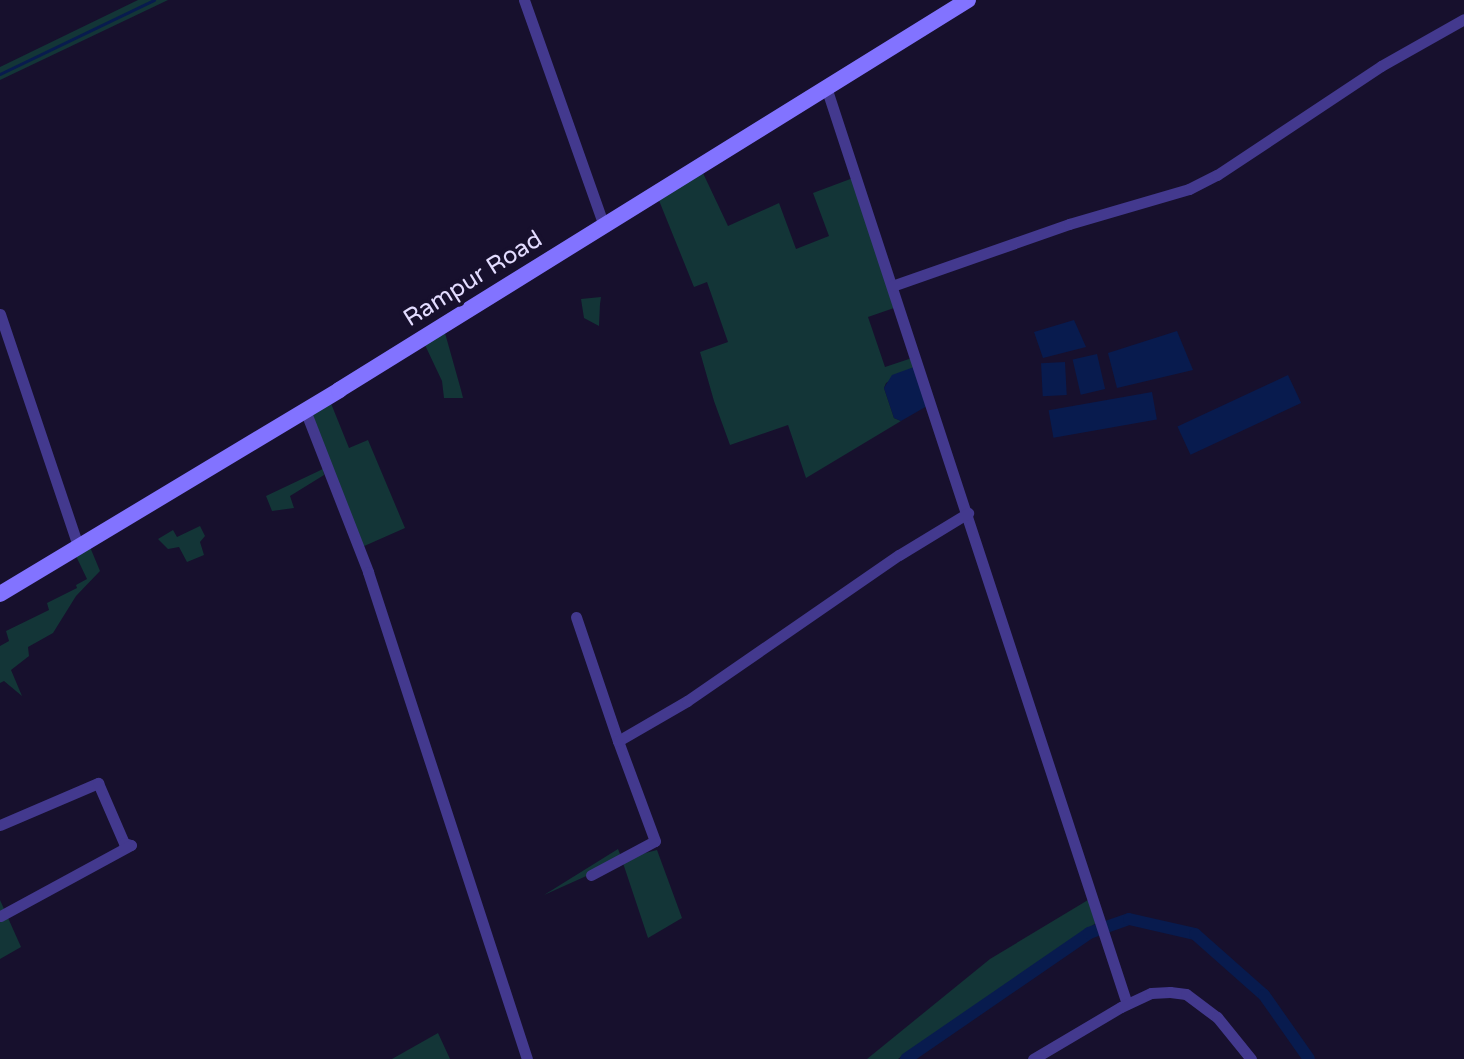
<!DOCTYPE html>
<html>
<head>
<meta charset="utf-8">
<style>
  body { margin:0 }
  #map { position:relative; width:1464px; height:1059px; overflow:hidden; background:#17102d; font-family:"Varela Round",sans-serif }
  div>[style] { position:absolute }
  .green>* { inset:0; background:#133537 }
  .water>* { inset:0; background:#081b4e; transform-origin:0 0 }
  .stream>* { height:3px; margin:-1.5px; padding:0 1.5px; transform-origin:1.5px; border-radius:1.5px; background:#081b4e }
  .canal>* { height:12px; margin:-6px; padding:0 6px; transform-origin:6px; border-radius:6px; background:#081b4e }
  .minor>* { height:11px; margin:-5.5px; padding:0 5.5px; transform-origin:5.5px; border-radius:5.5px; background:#43398e }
  .secondary>* { height:16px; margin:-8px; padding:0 8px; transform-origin:8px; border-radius:8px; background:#8273ff }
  span { translate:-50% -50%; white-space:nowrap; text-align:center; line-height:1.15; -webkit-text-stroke:8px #17102d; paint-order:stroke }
  .street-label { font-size:24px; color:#e3dcff }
</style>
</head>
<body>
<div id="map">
  <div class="green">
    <i style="clip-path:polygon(138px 0,168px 0,0 80px,0 67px)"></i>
    <i style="clip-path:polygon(702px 171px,728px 226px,779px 203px,796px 249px,829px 236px,813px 193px,853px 178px,894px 308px,868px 317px,885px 367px,912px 358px,914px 367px,886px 383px,884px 388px,894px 418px,901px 421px,806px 478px,788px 425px,730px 445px,714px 401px,700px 352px,728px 342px,707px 282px,694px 287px,658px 198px)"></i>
    <i style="clip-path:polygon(601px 297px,600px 304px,599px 326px,584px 318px,581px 299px)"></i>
    <i style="clip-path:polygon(445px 333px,461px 390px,463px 398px,444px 398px,442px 381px,425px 345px)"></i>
    <i style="clip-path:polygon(330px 401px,349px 448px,368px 440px,405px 528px,362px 547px,310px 413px)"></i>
    <i style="clip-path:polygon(323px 469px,324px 475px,290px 496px,294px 508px,272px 511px,266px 496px)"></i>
    <i style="clip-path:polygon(200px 526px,205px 536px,200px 542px,204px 555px,187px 562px,179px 547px,168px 549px,158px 539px,173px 530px,177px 537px)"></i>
    <i style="clip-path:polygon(90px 547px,100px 571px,76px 596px,53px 633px,28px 647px,29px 656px,11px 670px,22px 696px,4px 681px,0 683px,0 646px,9px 641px,6px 631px,49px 610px,47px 603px,77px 588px,76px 585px,87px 579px,76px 556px)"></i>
    <i style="clip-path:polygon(618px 849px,622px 859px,657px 850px,682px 918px,648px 938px,622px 860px,544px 895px)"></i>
    <i style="clip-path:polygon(0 900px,21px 947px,0 959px)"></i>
    <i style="clip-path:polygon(1088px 900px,1096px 923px,898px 1059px,867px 1059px,990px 959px)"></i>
    <i style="clip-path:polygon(438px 1033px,450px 1059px,392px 1059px)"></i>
  </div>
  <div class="water">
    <i style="clip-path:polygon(1074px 320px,1086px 347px,1043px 358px,1034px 332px)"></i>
    <i style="clip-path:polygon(1177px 331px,1193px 370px,1117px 388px,1108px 353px)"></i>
    <i style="left:1097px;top:354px;width:36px;height:25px;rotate:77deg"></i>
    <i style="left:1065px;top:362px;width:33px;height:24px;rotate:87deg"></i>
    <i style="clip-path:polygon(914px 367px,927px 406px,901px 421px,894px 418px,884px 388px,892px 375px)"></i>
    <i style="left:1288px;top:375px;width:31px;height:122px;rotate:65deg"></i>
    <i style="left:1152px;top:392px;width:28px;height:105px;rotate:80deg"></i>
  </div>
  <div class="stream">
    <i style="left:0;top:74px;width:171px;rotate:-25.7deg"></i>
  </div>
  <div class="canal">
    <i style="left:906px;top:1059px;width:222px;rotate:-34.5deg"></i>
    <i style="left:1089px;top:933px;width:42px;rotate:-19.3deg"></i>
    <i style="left:1129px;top:919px;width:68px;rotate:12.8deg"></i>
    <i style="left:1195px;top:934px;width:92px;rotate:41.5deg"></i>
    <i style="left:1264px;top:995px;width:78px;rotate:54.9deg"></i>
  </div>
  <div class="minor">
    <i style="left:524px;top:0;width:240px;rotate:70.5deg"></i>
    <i style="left:826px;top:87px;width:965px;rotate:71.83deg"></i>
    <i style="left:892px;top:286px;width:188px;rotate:-19.3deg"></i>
    <i style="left:1069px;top:224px;width:125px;rotate:-16.3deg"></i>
    <i style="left:1189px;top:189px;width:31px;rotate:-27deg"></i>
    <i style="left:1217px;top:175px;width:197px;rotate:-33.6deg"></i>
    <i style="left:1381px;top:66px;width:95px;rotate:-29.5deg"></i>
    <i style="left:0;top:314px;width:245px;rotate:71.4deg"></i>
    <i style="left:305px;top:410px;width:174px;rotate:68.7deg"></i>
    <i style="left:368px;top:572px;width:512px;rotate:71.92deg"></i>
    <i style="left:576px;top:617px;width:131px;rotate:71.3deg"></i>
    <i style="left:0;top:825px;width:107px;rotate:-23.2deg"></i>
    <i style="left:98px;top:783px;width:65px;rotate:66.6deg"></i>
    <i style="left:124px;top:843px;width:7px;rotate:16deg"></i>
    <i style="left:131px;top:845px;width:149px;rotate:151.5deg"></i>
    <i style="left:591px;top:875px;width:72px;rotate:-28deg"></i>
    <i style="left:655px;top:841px;width:107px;rotate:-110.3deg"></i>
    <i style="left:618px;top:741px;width:80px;rotate:-30.1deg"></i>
    <i style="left:687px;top:701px;width:257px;rotate:-34.6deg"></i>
    <i style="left:899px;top:555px;width:81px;rotate:-31.3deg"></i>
    <i style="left:1033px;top:1059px;width:102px;rotate:-30.6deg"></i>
    <i style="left:1121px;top:1007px;width:33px;rotate:-25deg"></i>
    <i style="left:1151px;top:993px;width:19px;rotate:-3deg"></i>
    <i style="left:1170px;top:992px;width:16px;rotate:7deg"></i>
    <i style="left:1186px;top:994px;width:39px;rotate:37deg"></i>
    <i style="left:1217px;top:1017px;width:54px;rotate:51deg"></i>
  </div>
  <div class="secondary">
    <i style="left:0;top:594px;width:396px;rotate:-31deg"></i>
    <i style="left:339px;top:390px;width:740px;rotate:-31.8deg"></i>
  </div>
  <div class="street-label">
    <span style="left:473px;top:279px;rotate:-32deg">Rampur Road</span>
  </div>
</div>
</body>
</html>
